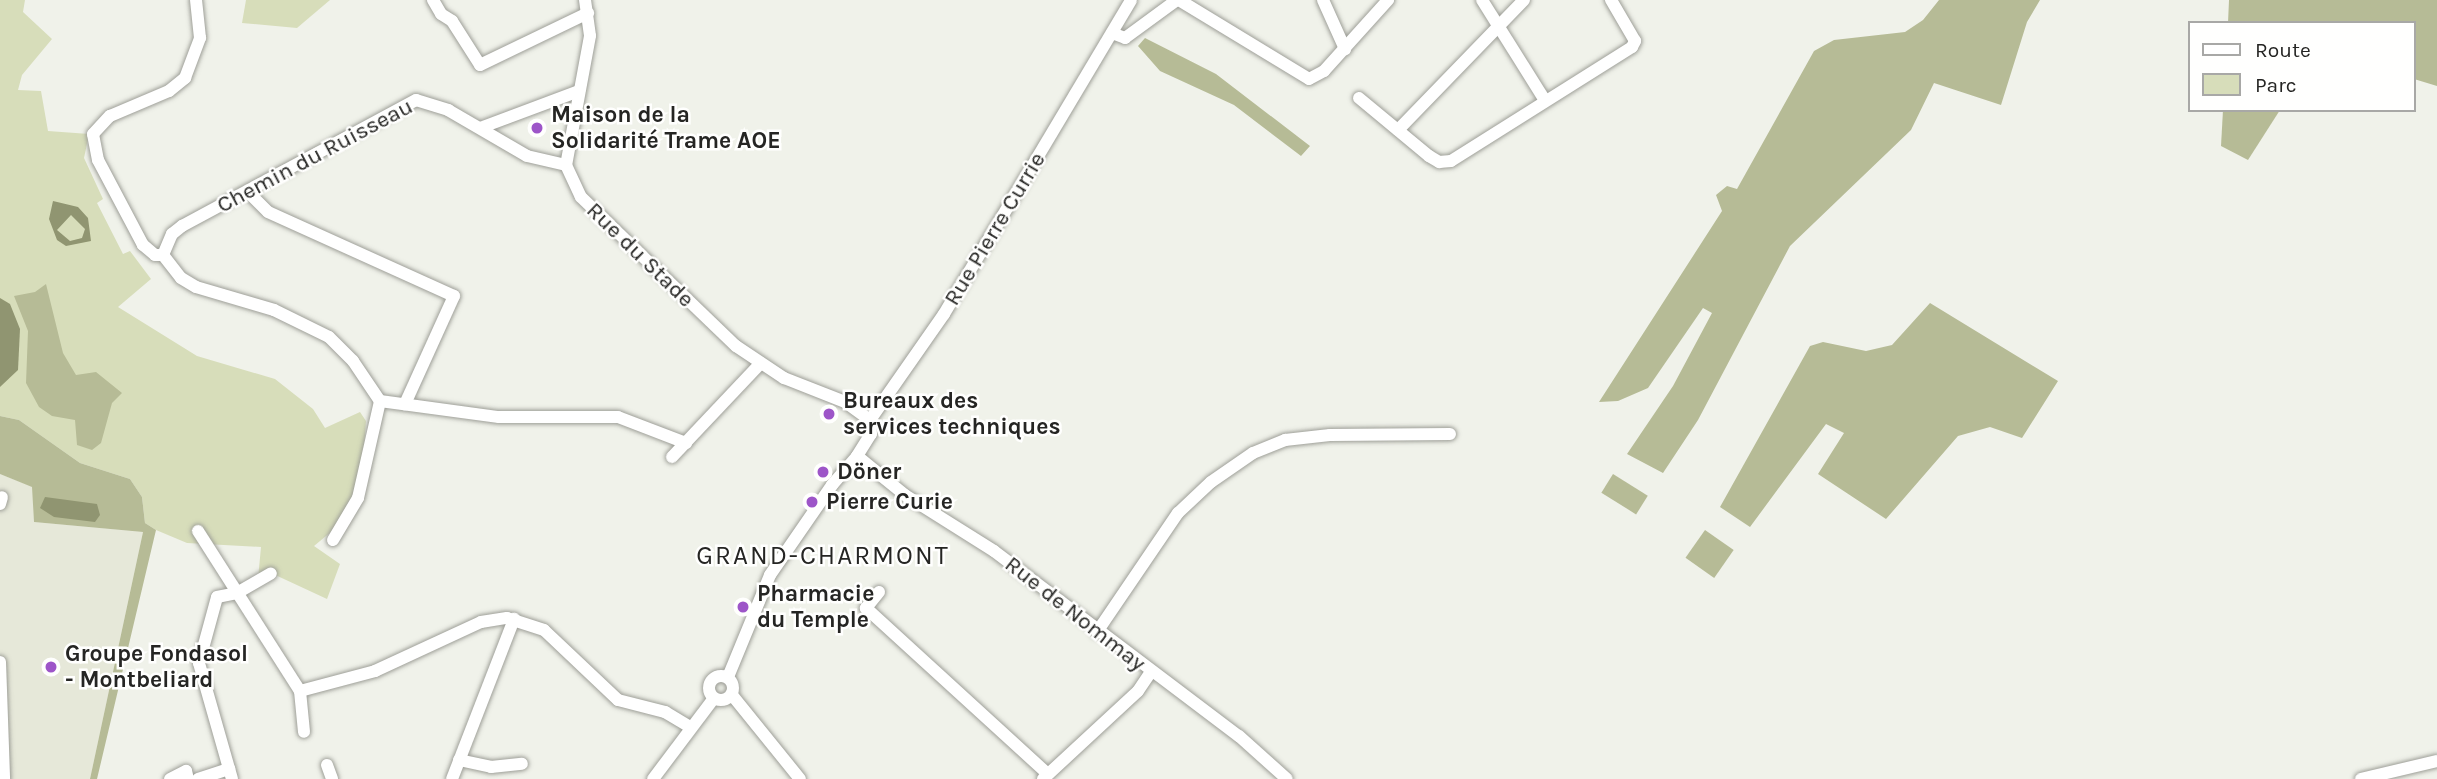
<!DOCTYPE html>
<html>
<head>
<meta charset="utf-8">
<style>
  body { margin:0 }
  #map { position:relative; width:2437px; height:779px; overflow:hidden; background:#f0f2ea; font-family:Karla,sans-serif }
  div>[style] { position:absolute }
  .built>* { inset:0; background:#e6e8d9 }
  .green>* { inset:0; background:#d7ddba }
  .forest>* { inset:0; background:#b6bb96; transform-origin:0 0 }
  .water>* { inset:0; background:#909571 }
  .roads { filter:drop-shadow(0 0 2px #9e9f98) drop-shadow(0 0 2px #9e9f98) }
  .minor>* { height:12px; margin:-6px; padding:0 6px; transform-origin:6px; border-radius:6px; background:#fff }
  .minor>.ring { margin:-6px; padding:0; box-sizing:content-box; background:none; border:12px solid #fff; border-radius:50% }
  .dots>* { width:19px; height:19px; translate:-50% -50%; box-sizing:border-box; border:4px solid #fffffe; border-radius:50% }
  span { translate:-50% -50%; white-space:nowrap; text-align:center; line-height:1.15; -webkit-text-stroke:5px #fffffe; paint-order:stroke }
  .poi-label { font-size:23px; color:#252523; font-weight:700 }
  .left { translate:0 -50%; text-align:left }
  .street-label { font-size:23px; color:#252523 }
  .quarter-label { font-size:26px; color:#252523; letter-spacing:2px }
  .legend { position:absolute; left:2188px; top:21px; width:228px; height:91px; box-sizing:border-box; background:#fffffe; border:2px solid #a8a8a6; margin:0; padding:9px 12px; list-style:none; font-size:21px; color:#252523 }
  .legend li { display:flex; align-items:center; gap:14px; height:35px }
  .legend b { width:35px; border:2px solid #a8a8a6 }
</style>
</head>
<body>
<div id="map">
  <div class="built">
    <i style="clip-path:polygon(0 474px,33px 487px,34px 522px,143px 532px,90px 779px,0 779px)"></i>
  </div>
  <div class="green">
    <i style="clip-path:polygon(0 0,25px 0,23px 12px,52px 39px,22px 75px,18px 90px,41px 91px,48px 131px,89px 134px,84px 158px,103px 199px,97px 203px,123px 254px,130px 251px,151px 279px,118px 307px,197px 356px,275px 379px,313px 409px,325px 428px,360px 412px,366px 421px,363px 464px,355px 491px,332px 531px,314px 546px,340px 564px,327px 599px,271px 573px,258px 579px,261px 547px,187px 543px,156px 530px,145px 523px,142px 497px,130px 479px,80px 463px,19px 420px,0 416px)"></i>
    <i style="clip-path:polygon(246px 0,330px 0,297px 28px,242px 23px)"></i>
  </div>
  <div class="forest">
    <i style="clip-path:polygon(1939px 0,2040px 0,2027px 22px,2001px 105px,1934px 83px,1911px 130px,1790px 246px,1698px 420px,1663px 473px,1627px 454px,1673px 386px,1712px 313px,1703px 308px,1648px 388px,1618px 401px,1599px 402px,1722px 211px,1716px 195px,1727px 186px,1737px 189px,1814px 51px,1834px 40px,1905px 32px,1923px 20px)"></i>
    <i style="clip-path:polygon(2229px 0,2437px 0,2437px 86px,2414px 79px,2414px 23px,2228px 23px)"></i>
    <i style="clip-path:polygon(1145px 38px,1216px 74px,1310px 146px,1301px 156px,1234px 105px,1160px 71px,1138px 46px)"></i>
    <i style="clip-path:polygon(2223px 110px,2280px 110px,2248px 160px,2221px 146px)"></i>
    <i style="clip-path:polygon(46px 284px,63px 353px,76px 375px,96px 372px,122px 393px,112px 403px,101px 443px,92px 450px,77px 445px,75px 420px,52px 416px,39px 407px,26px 383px,28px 331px,14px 296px,35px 292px)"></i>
    <i style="clip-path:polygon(1930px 303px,2058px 381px,2022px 438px,1990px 427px,1958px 436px,1886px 519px,1818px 474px,1844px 433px,1826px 424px,1750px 527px,1720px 507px,1810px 346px,1823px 342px,1866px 351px,1892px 345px)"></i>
    <i style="clip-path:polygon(0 416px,19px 420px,80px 463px,130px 479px,142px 497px,145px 523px,156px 530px,97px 779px,90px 779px,143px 532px,34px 522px,32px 487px,0 474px)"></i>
    <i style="left:1613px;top:474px;width:41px;height:22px;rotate:32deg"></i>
    <i style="left:1705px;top:530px;width:35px;height:34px;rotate:35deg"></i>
  </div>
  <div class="water">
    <i style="clip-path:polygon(evenodd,53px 201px,78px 207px,88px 218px,91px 241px,66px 246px,57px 240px,49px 219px,53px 201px,71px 215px,85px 229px,82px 238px,70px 241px,57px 230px,71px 215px)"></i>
    <i style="clip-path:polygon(0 298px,10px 304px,20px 329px,18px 370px,0 387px)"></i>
    <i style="clip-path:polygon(45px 497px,97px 504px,100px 515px,95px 522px,54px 517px,40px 508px)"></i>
  </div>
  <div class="roads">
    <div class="minor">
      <i style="left:433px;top:0;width:16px;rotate:60deg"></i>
      <i style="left:441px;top:14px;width:13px;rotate:32deg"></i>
      <i style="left:452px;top:21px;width:52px;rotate:57.5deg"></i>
      <i style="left:480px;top:65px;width:120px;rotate:-25.7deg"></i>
      <i style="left:585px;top:0;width:36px;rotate:82deg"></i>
      <i style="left:590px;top:36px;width:131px;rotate:100.5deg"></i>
      <i style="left:566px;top:165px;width:35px;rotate:65deg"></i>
      <i style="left:581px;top:197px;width:215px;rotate:43.9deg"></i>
      <i style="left:736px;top:346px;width:58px;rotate:33.7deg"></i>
      <i style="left:784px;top:378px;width:66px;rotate:21.5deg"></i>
      <i style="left:845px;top:402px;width:31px;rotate:36deg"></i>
      <i style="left:1179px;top:0;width:152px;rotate:31.3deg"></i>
      <i style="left:1309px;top:79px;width:17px;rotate:-28deg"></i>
      <i style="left:1324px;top:71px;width:96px;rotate:-48deg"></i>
      <i style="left:1323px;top:0;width:54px;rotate:65.8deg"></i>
      <i style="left:1482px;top:0;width:117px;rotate:57.9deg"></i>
      <i style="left:1112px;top:33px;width:14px;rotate:21deg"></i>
      <i style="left:1125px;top:38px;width:64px;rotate:-36.2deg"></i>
      <i style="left:1359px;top:98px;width:91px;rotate:39.6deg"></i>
      <i style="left:1429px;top:156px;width:12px;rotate:31deg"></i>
      <i style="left:1439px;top:162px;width:12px;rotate:-5deg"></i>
      <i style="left:1451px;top:161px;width:214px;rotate:-32.2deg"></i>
      <i style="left:1632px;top:47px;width:7px;rotate:-63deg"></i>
      <i style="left:1635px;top:41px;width:48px;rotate:-120.3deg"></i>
      <i style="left:480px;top:128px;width:106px;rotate:-20.5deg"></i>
      <i style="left:1398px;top:130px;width:181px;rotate:-45.9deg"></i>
      <i style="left:248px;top:192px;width:28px;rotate:45deg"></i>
      <i style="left:268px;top:212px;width:204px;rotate:24.3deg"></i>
      <i style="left:454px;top:296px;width:119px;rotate:114.4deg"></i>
      <i style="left:163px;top:255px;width:23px;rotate:-67deg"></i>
      <i style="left:172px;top:234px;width:13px;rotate:-39deg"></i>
      <i style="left:182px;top:226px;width:266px;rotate:-28.3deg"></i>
      <i style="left:416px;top:100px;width:34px;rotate:17deg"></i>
      <i style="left:448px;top:110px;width:91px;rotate:30.2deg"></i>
      <i style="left:527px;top:156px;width:40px;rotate:13deg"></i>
      <i style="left:163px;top:255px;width:8px;rotate:180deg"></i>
      <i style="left:155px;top:255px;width:16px;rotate:-140deg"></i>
      <i style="left:143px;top:245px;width:96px;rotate:-117.9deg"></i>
      <i style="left:98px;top:160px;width:26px;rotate:-101deg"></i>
      <i style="left:93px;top:134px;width:25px;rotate:-47deg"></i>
      <i style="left:110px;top:116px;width:64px;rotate:-23deg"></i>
      <i style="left:169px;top:91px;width:21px;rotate:-39deg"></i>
      <i style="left:185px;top:78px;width:43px;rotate:-69.4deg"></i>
      <i style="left:200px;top:38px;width:38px;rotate:-96deg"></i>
      <i style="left:163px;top:255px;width:29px;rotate:52deg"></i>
      <i style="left:181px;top:278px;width:17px;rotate:31deg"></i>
      <i style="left:196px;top:287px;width:81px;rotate:16.4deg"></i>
      <i style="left:274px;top:310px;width:61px;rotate:26.1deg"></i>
      <i style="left:329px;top:337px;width:34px;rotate:45deg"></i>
      <i style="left:353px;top:361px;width:48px;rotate:56deg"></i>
      <i style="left:380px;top:401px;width:120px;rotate:7.7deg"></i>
      <i style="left:499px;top:417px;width:119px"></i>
      <i style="left:618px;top:417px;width:73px;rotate:20.9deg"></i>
      <i style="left:870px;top:420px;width:129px;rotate:-55.1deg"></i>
      <i style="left:944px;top:314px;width:365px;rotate:-59.2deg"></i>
      <i style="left:857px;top:456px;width:62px;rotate:39.1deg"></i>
      <i style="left:905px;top:495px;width:105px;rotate:32.2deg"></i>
      <i style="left:994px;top:551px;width:307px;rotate:37.1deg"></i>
      <i style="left:1239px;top:736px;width:64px;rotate:41.9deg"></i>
      <i style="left:672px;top:457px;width:129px;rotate:-46.6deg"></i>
      <i style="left:0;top:504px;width:7px;rotate:-74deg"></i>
      <i style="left:198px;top:531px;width:190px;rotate:57.5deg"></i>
      <i style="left:300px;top:691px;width:78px;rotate:-14.9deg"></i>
      <i style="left:375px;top:671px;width:117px;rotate:-24.8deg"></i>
      <i style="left:481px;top:622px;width:26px;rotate:-9deg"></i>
      <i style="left:507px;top:618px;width:39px;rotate:18deg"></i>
      <i style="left:544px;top:630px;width:102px;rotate:43.4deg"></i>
      <i style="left:618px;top:700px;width:49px;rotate:14.3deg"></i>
      <i style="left:665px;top:712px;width:29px;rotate:31deg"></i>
      <i style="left:333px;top:540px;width:49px;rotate:-59.2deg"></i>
      <i style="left:358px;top:498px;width:99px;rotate:-77.2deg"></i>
      <i style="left:879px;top:592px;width:21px;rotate:129deg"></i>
      <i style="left:866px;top:608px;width:246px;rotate:42.4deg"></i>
      <i style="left:1097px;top:632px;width:144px;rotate:-55.8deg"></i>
      <i style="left:1178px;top:513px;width:45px;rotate:-43.2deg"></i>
      <i style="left:1211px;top:482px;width:51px;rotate:-34.6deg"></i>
      <i style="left:1253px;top:453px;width:35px;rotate:-22deg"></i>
      <i style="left:1285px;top:440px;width:45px;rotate:-6.3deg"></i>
      <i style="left:1330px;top:435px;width:120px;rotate:-0.5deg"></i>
      <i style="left:0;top:662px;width:117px;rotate:88deg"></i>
      <i class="ring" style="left:709px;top:676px;width:12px;height:12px"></i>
      <i style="left:728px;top:677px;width:110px;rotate:-67.6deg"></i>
      <i style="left:770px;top:575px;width:109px;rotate:-55.4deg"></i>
      <i style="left:832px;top:485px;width:38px;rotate:-49deg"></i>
      <i style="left:857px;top:456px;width:26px;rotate:-58deg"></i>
      <i style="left:871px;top:434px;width:14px;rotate:-94deg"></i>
      <i style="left:300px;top:691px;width:41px;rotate:84.4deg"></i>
      <i style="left:732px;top:695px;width:108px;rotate:51deg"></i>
      <i style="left:459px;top:760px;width:33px;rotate:12deg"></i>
      <i style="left:491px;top:767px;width:31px;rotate:-6deg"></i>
      <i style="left:327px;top:765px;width:15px;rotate:70deg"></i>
      <i style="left:170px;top:779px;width:18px;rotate:-27deg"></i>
      <i style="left:186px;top:771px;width:8px;rotate:76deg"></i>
      <i style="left:198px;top:779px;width:33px;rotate:-18deg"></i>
      <i style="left:232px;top:779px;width:121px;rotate:-105.9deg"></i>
      <i style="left:199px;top:663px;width:68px;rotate:-74.7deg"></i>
      <i style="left:217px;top:597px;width:20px;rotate:-11deg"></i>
      <i style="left:237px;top:593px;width:39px;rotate:-30deg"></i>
      <i style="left:452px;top:779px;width:172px;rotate:-68.8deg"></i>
      <i style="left:653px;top:779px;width:101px;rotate:-53deg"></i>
      <i style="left:1043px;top:779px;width:129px;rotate:-42.8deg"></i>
      <i style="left:1138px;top:691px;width:23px;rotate:-56deg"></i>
      <i style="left:2361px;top:779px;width:78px;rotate:-13.3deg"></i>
    </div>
  </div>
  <div class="dots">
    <i style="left:537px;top:128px;background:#9d55c8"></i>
    <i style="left:829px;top:414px;background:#9d55c8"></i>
    <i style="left:823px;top:472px;background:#9d55c8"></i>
    <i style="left:812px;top:502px;background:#9d55c8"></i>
    <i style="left:743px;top:607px;background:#9d55c8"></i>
    <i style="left:51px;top:667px;background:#9d55c8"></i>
  </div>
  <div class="poi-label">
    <span class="left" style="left:551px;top:128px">Maison de la<br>Solidarité Trame AOE</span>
    <span class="left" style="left:843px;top:414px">Bureaux des<br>services techniques</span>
    <span class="left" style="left:837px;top:472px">Döner</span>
    <span class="left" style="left:826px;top:502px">Pierre Curie</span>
    <span class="left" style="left:757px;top:607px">Pharmacie<br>du Temple</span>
    <span class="left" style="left:65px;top:667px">Groupe Fondasol<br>- Montbeliard</span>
  </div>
  <div class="street-label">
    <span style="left:315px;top:156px;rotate:-28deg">Chemin du Ruisseau</span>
    <span style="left:995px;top:229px;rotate:-59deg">Rue Pierre Currie</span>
    <span style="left:640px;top:255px;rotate:44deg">Rue du Stade</span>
    <span style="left:1075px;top:614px;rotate:38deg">Rue de Nommay</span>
  </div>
  <div class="quarter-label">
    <span style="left:823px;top:556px">GRAND-CHARMONT</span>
  </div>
  <ul class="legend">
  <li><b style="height:9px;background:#fff"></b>Route</li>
  <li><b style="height:19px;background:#d7ddba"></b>Parc</li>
  </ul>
</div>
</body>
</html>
